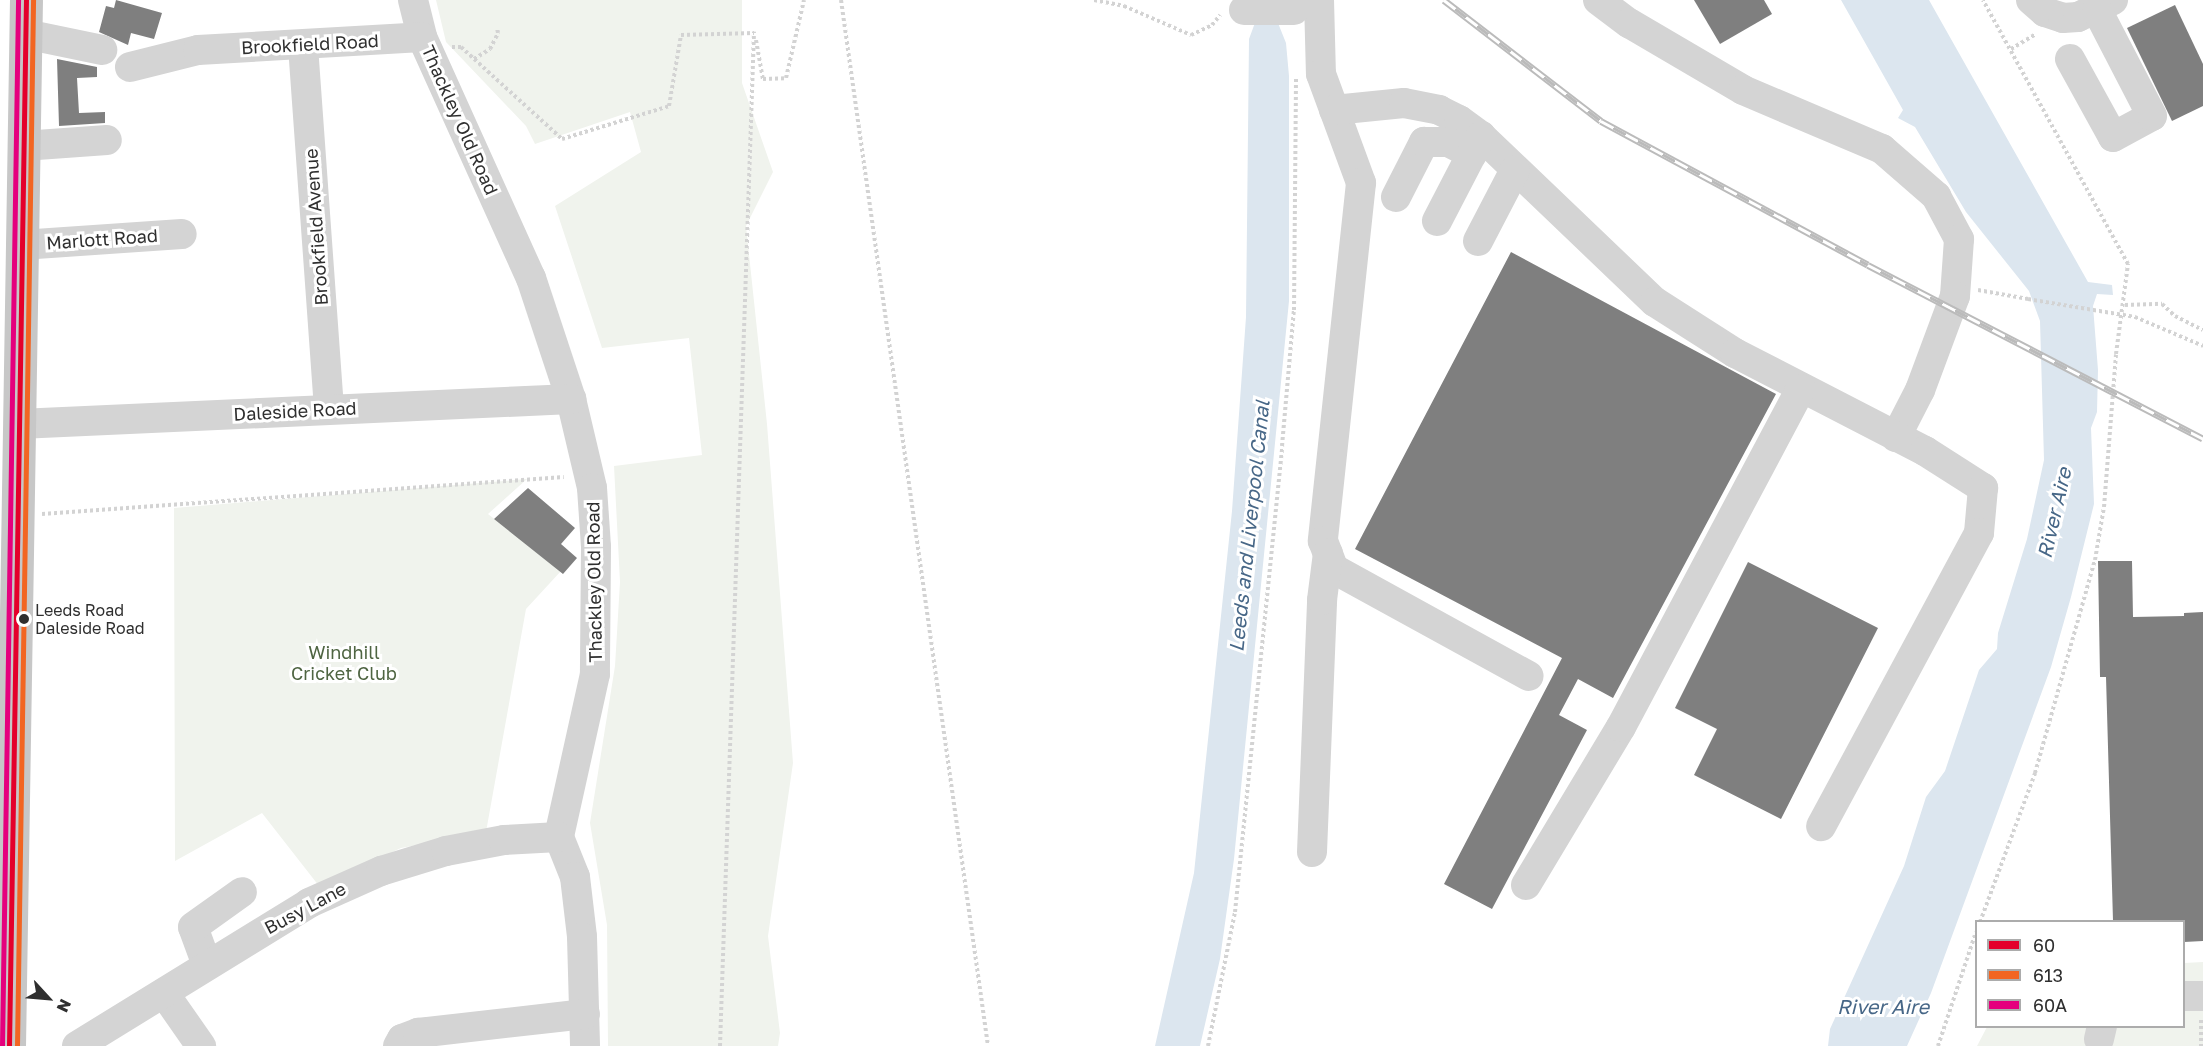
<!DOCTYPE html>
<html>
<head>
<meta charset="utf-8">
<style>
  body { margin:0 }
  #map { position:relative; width:2203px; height:1046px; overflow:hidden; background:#fff; font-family:"Golos Text",sans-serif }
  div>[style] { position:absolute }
  .green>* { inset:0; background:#f0f3ed }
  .water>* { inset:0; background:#dce6ef }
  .building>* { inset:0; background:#7f7f7f }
  .path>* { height:4px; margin-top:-2px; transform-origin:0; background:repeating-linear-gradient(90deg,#d3d3d3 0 3px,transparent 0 6px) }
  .minor>* { height:30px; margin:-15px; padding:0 15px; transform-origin:15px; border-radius:15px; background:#d4d4d4 }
  .major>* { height:33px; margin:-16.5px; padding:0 16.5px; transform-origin:16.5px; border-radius:16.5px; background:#c7c7c7 }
  .rail>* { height:7px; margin-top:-3.5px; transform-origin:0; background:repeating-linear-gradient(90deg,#fff 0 14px,#bbb 0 28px); box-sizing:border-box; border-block:2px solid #bbb }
  .path-bridge>* { height:4px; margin-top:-2px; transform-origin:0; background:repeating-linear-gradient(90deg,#d3d3d3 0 3px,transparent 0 6px) }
  .bus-1>* { height:4.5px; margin:-2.25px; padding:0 2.25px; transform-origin:2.25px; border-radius:2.25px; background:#e4002b }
  .bus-2>* { height:4.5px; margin:-2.25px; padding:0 2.25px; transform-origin:2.25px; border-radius:2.25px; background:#f26522 }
  .bus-3>* { height:4.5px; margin:-2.25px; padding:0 2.25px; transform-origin:2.25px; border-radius:2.25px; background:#e5007d }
  .dots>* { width:16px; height:16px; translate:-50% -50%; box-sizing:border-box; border:3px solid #fff; border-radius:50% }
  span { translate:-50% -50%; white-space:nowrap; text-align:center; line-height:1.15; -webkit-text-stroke:6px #fff; paint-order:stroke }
  .bus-label { font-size:16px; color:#2f2f2f }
  .left { translate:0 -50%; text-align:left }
  .street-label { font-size:18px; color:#2f2f2f }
  .park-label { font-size:18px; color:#4f6542 }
  .water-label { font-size:20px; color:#476787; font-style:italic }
  .legend { position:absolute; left:1975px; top:920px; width:210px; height:108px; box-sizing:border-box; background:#fff; border:2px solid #acacac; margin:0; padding:8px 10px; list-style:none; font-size:18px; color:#2f2f2f }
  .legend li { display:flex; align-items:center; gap:12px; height:30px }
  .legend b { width:30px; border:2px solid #acacac }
  .north { position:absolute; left:18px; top:968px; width:60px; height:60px; -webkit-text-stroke:4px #fff; paint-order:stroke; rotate:116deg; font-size:16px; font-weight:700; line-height:24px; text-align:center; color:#2f2f2f }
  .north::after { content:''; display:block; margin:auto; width:21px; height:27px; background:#2f2f2f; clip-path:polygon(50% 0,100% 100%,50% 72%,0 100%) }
</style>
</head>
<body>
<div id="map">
  <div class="green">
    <i style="clip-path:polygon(436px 0,742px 0,742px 83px,773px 172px,746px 226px,767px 424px,793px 763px,768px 936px,780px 1033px,778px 1046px,608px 1046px,607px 925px,590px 823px,615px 666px,620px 582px,614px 466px,702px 455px,689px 338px,602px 348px,555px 206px,641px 152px,630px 112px,535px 144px,526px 126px,446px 42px)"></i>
    <i style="clip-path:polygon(527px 479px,488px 514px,561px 571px,526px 609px,486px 832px,401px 848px,319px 886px,262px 813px,175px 861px,174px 508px)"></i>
    <i style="clip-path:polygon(2203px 962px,2203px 1046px,1977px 1046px,1987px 1027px,2184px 1026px,2184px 963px)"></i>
  </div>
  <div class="water">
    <i style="clip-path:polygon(1841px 0,1929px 0,2088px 282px,2112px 285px,2113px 295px,2097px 294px,2093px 306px,2098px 370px,2097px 412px,2091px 428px,2094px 504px,2071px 597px,2051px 667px,1931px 993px,1907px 1046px,1828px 1046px,1830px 1029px,1904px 866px,1926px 797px,1945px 771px,1979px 670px,1997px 649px,1998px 633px,2027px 539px,2044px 460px,2040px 321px,2029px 291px,1966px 212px,1915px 127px,1898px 118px,1903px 110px)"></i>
    <i style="clip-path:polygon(1276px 18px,1286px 43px,1289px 76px,1289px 301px,1234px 859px,1220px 959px,1200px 1046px,1155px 1046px,1194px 873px,1232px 511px,1246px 317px,1249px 39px,1256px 20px)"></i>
  </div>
  <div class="building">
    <i style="clip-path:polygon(116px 0,162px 13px,154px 39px,131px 33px,128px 45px,99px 32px,106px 6px,114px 8px)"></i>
    <i style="clip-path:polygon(1694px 0,1764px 0,1772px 14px,1720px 44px)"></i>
    <i style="clip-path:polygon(2175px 5px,2203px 64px,2203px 106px,2172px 121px,2127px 28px)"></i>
    <i style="clip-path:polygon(57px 59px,97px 67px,97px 77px,77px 78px,79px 113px,105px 112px,105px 123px,59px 126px)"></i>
    <i style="clip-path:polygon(1511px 252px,1776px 394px,1613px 698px,1578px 679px,1559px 715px,1587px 730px,1492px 909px,1444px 884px,1562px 658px,1355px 549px)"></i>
    <i style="clip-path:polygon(528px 488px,575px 528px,561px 544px,577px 558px,563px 574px,494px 519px)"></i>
    <i style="clip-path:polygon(2098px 561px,2132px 561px,2133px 617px,2184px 616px,2184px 613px,2203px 612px,2203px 941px,2184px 942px,2184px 921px,2113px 921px,2106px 677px,2100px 677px)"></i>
    <i style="clip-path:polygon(1748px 562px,1878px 628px,1781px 819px,1694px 775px,1717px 729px,1675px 708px)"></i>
  </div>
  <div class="path">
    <i style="left:841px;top:0;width:1056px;rotate:82deg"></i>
    <i style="left:1094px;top:0;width:31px;rotate:11deg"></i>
    <i style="left:1124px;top:6px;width:73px;rotate:23.4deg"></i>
    <i style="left:1191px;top:35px;width:23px;rotate:-25deg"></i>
    <i style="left:1212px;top:25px;width:13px;rotate:-51deg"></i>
    <i style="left:756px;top:40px;width:40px;rotate:80deg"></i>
    <i style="left:763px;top:79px;width:23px;rotate:-2deg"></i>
    <i style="left:786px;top:78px;width:80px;rotate:-77deg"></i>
    <i style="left:452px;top:47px;width:9px"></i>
    <i style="left:461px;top:47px;width:137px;rotate:42.3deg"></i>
    <i style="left:562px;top:139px;width:112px;rotate:-17.1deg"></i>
    <i style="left:669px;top:106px;width:72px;rotate:-80.4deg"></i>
    <i style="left:681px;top:35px;width:73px;rotate:-1.6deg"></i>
    <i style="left:2011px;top:49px;width:29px;rotate:-31deg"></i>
    <i style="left:474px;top:59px;width:19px;rotate:-32deg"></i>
    <i style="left:490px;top:49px;width:18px;rotate:-63deg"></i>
    <i style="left:498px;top:33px;width:5px;rotate:-101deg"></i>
    <i style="left:1978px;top:290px;width:51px;rotate:10.2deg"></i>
    <i style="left:2125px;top:305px;width:37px;rotate:-2deg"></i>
    <i style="left:2162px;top:304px;width:18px;rotate:43deg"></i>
    <i style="left:2175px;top:316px;width:31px;rotate:27deg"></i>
    <i style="left:2135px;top:317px;width:74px;rotate:23.1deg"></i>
    <i style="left:42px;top:514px;width:523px;rotate:-4.05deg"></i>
    <i style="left:1980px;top:922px;width:159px;rotate:-69.7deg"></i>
    <i style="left:2035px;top:773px;width:221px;rotate:-74.3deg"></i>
    <i style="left:2095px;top:560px;width:54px;rotate:-80.4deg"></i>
    <i style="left:2104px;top:507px;width:153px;rotate:-85.5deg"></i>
    <i style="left:2116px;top:354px;width:91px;rotate:-82.4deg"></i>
    <i style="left:2128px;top:264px;width:301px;rotate:-118.8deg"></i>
    <i style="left:2201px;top:1020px;width:26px;rotate:90deg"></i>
    <i style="left:720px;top:1046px;width:1015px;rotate:-88.08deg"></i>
    <i style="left:1208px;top:1046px;width:137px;rotate:-78.6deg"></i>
    <i style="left:1235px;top:912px;width:468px;rotate:-84.2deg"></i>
    <i style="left:1282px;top:446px;width:137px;rotate:-85deg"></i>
    <i style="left:1294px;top:310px;width:231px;rotate:-89.5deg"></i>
    <i style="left:1938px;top:1046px;width:120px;rotate:-71.6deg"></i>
  </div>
  <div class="minor">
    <i style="left:413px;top:0;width:38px;rotate:76deg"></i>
    <i style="left:422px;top:37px;width:265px;rotate:65.7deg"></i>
    <i style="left:531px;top:278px;width:127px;rotate:71.7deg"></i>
    <i style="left:571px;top:399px;width:91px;rotate:76.7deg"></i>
    <i style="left:592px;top:488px;width:59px;rotate:86.1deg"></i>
    <i style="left:596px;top:547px;width:127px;rotate:90.5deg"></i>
    <i style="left:595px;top:674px;width:167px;rotate:102.5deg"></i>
    <i style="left:559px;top:837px;width:43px;rotate:68.2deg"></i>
    <i style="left:575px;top:877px;width:60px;rotate:83.3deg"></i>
    <i style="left:582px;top:937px;width:109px;rotate:88.4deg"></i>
    <i style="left:1319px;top:0;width:74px;rotate:88.5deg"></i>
    <i style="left:1321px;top:74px;width:116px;rotate:69.8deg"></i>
    <i style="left:1361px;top:183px;width:360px;rotate:96.1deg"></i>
    <i style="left:1323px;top:541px;width:30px;rotate:69deg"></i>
    <i style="left:1334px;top:569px;width:222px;rotate:28.8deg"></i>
    <i style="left:1598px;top:0;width:39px;rotate:37deg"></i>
    <i style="left:1629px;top:23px;width:132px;rotate:30.4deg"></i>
    <i style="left:1743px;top:90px;width:151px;rotate:23deg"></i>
    <i style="left:1882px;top:149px;width:72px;rotate:41deg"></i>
    <i style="left:1936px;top:196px;width:49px;rotate:61.9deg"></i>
    <i style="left:1959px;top:239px;width:57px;rotate:94deg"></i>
    <i style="left:1955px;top:296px;width:100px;rotate:110.4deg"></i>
    <i style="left:1920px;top:390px;width:53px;rotate:117.1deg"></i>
    <i style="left:2031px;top:0;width:18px;rotate:41deg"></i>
    <i style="left:2045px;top:12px;width:19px;rotate:18deg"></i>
    <i style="left:2063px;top:18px;width:15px;rotate:-4deg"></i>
    <i style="left:2078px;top:17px;width:39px;rotate:-26deg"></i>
    <i style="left:1244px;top:10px;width:50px"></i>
    <i style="left:25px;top:34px;width:79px;rotate:11.7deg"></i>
    <i style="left:303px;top:46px;width:364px;rotate:85.9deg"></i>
    <i style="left:2070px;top:59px;width:89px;rotate:61.1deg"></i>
    <i style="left:2113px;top:137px;width:44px;rotate:-28.3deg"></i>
    <i style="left:2152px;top:116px;width:119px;rotate:-117.4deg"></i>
    <i style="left:130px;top:67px;width:70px;rotate:-14deg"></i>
    <i style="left:198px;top:50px;width:224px;rotate:-3.3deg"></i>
    <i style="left:1334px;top:110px;width:70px;rotate:-5.7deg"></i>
    <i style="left:1404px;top:103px;width:36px;rotate:11deg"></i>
    <i style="left:1439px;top:110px;width:22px;rotate:27deg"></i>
    <i style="left:1459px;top:120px;width:27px;rotate:36deg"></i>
    <i style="left:1481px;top:136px;width:240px;rotate:43.7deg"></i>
    <i style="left:1655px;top:302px;width:95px;rotate:32.5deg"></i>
    <i style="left:1735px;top:353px;width:214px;rotate:27.3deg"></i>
    <i style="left:1925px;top:451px;width:69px;rotate:32.5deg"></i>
    <i style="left:1983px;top:488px;width:45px;rotate:95.1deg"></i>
    <i style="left:1979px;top:533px;width:333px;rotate:118.3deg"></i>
    <i style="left:23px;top:146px;width:84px;rotate:-4.1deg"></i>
    <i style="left:1396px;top:197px;width:62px;rotate:-63deg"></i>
    <i style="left:1424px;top:142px;width:24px"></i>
    <i style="left:1448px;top:142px;width:27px;rotate:27deg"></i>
    <i style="left:1437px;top:221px;width:96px;rotate:-62.6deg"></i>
    <i style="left:1478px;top:241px;width:80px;rotate:-62.5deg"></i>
    <i style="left:21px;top:245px;width:161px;rotate:-3.9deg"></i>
    <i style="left:19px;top:424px;width:553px;rotate:-2.59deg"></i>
    <i style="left:1312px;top:852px;width:252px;rotate:-87.7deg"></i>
    <i style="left:1322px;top:600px;width:47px;rotate:-82.7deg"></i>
    <i style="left:1526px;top:885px;width:184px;rotate:-59deg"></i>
    <i style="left:1621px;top:727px;width:383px;rotate:-62deg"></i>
    <i style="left:207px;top:965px;width:40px;rotate:-110.2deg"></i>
    <i style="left:193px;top:927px;width:60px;rotate:-35.5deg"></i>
    <i style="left:164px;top:993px;width:65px;rotate:55.1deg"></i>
    <i style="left:2184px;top:996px;width:19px"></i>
    <i style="left:2099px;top:1039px;width:13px;rotate:-77deg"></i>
    <i style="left:77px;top:1046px;width:273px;rotate:-31.6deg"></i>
    <i style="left:309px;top:903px;width:79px;rotate:-24deg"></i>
    <i style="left:381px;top:871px;width:68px;rotate:-17.1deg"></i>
    <i style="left:446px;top:851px;width:59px;rotate:-10.7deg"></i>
    <i style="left:504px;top:840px;width:55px;rotate:-3.1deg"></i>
    <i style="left:398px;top:1046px;width:8px;rotate:-60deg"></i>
    <i style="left:402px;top:1039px;width:17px;rotate:-21deg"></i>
    <i style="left:418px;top:1033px;width:168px;rotate:-6.5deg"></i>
  </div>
  <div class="major">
    <i style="left:9px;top:1046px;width:1046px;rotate:-89.07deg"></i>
  </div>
  <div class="rail">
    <i style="left:1444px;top:0;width:198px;rotate:37.6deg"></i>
    <i style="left:1601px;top:121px;width:303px;rotate:28.3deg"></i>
    <i style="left:1868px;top:265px;width:377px;rotate:27.4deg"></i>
  </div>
  <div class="path-bridge">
    <i style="left:2028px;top:299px;width:109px;rotate:9.5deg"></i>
  </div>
  <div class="bus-1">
    <i style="left:9px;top:1046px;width:1046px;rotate:-89.07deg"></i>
  </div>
  <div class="bus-2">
    <i style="left:17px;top:1046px;width:1046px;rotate:-89.12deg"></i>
  </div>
  <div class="bus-3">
    <i style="left:2px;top:1046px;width:1046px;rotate:-89.12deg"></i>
  </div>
  <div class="dots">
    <i style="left:24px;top:619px;background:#2f2f2f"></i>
  </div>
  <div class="bus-label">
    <span class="left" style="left:35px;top:619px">Leeds Road<br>Daleside Road</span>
  </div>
  <div class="street-label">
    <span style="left:310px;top:44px;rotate:-3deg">Brookfield Road</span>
    <span style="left:460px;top:120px;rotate:66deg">Thackley Old Road</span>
    <span style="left:316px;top:227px;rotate:-94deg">Brookfield Avenue</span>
    <span style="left:102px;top:239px;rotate:-4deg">Marlott Road</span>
    <span style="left:295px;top:411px;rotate:-3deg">Daleside Road</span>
    <span style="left:594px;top:582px;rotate:-91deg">Thackley Old Road</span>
    <span style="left:305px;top:908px;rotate:-28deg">Busy Lane</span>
  </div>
  <div class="park-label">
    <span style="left:344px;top:663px">Windhill<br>Cricket Club</span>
  </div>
  <div class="water-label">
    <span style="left:2054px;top:513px;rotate:-77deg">River Aire</span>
    <span style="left:1249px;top:526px;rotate:-84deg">Leeds and Liverpool Canal</span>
    <span style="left:1883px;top:1006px">River Aire</span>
  </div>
  <ul class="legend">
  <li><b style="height:8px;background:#e4002b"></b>60</li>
  <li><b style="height:8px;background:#f26522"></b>613</li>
  <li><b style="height:8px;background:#e5007d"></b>60A</li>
  </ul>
  <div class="north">N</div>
</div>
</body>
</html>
